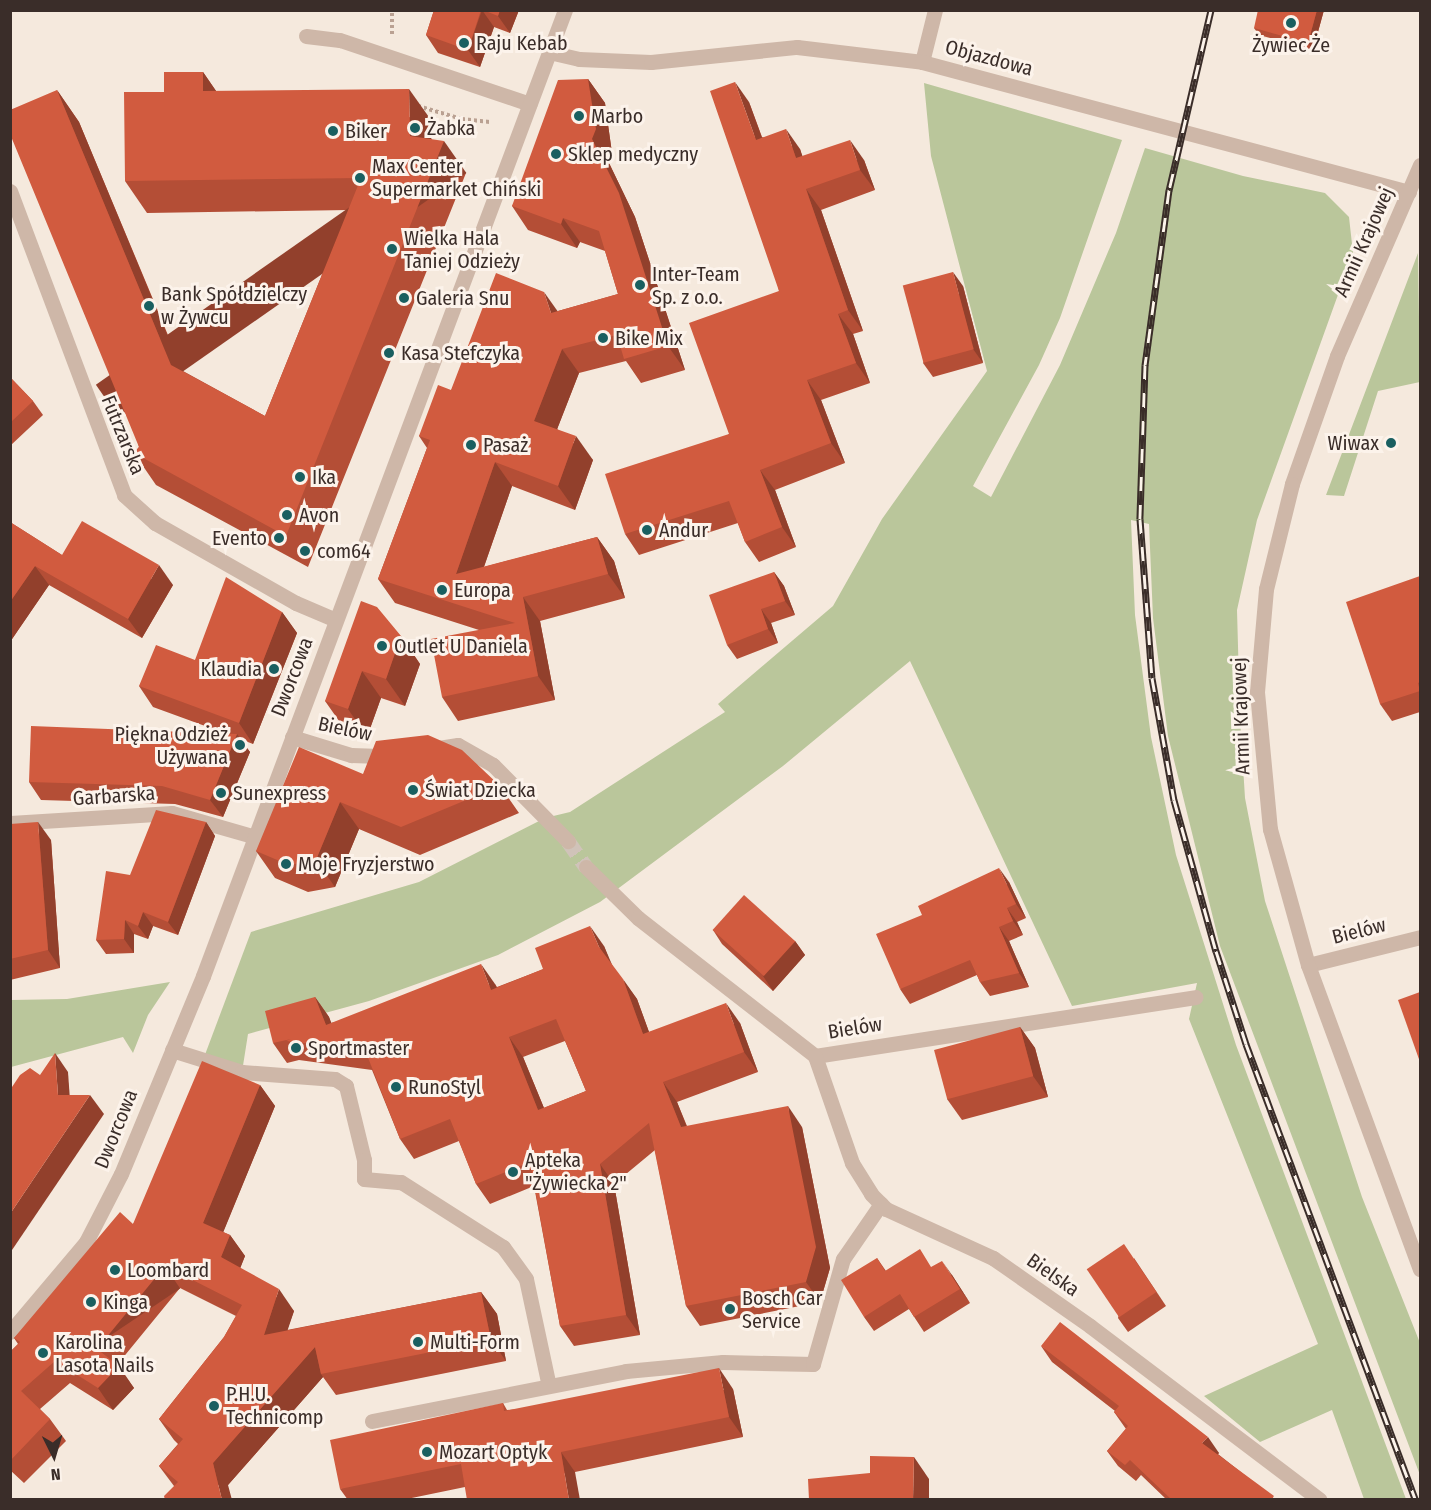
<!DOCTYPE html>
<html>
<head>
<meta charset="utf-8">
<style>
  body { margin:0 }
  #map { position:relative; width:1431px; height:1510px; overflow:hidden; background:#f5e9dd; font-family:"Fira Sans Condensed",sans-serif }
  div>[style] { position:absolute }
  .green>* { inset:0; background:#bac69b }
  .minor-tunnel>* { height:15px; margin-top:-7.5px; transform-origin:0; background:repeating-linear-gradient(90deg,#d0c3b9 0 15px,transparent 0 23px) }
  .path>* { height:4px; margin-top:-2px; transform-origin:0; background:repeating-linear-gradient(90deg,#baa192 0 3px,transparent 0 6px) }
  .service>* { height:15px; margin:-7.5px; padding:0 7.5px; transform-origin:7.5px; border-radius:7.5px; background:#ceb7a8 }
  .minor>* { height:15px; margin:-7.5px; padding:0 7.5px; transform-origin:7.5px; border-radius:7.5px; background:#ceb7a8 }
  .tertiary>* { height:15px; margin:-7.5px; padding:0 7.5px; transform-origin:7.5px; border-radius:7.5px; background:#ceb7a8 }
  .rail>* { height:7px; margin-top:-3.5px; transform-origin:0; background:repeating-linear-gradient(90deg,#fcf3eb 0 14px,#3a2d29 0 28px); box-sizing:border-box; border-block:2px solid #3a2d29 }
  .wall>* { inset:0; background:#b44e36 }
  .shaded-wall>* { inset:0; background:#92402c; transform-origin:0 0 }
  .building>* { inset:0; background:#d15b3f; transform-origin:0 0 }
  .dots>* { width:16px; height:16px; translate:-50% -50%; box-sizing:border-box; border:3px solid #fcf3eb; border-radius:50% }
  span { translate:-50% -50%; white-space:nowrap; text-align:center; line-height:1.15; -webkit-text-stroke:6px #fcf3eb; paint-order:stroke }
  .poi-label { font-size:20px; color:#3a2d29 }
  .left { translate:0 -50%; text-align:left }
  .right { translate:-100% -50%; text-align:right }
  .street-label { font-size:20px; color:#3a2d29 }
  .frame { position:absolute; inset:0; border:12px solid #3a2d29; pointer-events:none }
  .north { position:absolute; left:24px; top:1426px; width:60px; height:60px; -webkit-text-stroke:4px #fcf3eb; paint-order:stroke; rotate:175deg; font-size:16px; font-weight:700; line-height:24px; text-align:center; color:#3a2d29 }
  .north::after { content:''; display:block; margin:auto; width:21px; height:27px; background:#3a2d29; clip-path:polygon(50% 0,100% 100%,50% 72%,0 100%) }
</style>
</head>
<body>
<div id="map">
  <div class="green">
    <i style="clip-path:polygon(924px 83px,1122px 140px,1060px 318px,1039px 365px,973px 486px,991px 497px,1060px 365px,1116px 233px,1145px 148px,1243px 176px,1325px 193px,1349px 217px,1353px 253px,1257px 520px,1237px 610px,1240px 718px,1245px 798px,1265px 901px,1362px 1197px,1420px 1343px,1420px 1475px,1220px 946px,1168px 736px,1153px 618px,1149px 524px,1131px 520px,1135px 615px,1151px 737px,1176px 855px,1236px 1045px,1406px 1499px,1364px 1499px,1332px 1410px,1260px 1442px,1204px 1396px,1318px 1344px,1189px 1019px,1197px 983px,1072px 1006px,910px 661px,783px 766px,600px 902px,498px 955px,369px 1001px,248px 1034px,242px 1072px,203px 1060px,251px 932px,419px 882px,545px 818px,570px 812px,725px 712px,718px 704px,833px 606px,882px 519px,987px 371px,931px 156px)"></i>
    <i style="clip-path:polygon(1418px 253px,1420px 382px,1378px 391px,1344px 496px,1326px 495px)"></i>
    <i style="clip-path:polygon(170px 982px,148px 1015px,133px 1053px,123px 1037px,11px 1067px,11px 1000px,67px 999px)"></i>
  </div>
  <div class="minor-tunnel">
    <i style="left:568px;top:841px;width:32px;rotate:55deg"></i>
  </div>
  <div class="path">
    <i style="left:392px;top:34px;width:24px;rotate:-90deg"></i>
    <i style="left:418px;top:106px;width:46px;rotate:16.5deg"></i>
    <i style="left:462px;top:119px;width:28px;rotate:6deg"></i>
  </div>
  <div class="service">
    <i style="left:922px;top:62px;width:54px;rotate:-76deg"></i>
    <i style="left:172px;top:1050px;width:73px;rotate:17.4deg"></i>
    <i style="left:242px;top:1072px;width:93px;rotate:4.3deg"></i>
    <i style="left:335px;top:1079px;width:13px;rotate:32deg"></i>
    <i style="left:346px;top:1086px;width:76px;rotate:76.3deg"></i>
    <i style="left:364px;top:1160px;width:19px;rotate:90deg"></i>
    <i style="left:364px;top:1179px;width:37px;rotate:5deg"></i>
    <i style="left:401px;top:1182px;width:121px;rotate:32.5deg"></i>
    <i style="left:503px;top:1247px;width:39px;rotate:54deg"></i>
    <i style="left:526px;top:1279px;width:109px;rotate:77.9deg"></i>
    <i style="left:372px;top:1421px;width:259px;rotate:-11.1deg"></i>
    <i style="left:626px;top:1371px;width:97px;rotate:-5.3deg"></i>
    <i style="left:723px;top:1362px;width:90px;rotate:1.3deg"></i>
    <i style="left:813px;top:1364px;width:109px;rotate:-74.1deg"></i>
    <i style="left:843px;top:1259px;width:67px;rotate:-55.4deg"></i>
  </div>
  <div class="minor">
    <i style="left:306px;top:36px;width:34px;rotate:7deg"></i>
    <i style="left:340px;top:40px;width:200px;rotate:18.6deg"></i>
    <i style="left:549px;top:52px;width:31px;rotate:13deg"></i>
    <i style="left:579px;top:59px;width:72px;rotate:2.4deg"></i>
    <i style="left:651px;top:62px;width:147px;rotate:-5.9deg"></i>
    <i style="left:797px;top:47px;width:126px;rotate:6.8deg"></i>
    <i style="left:922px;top:62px;width:504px;rotate:14.95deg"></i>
    <i style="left:10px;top:191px;width:325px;rotate:69.4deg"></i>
    <i style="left:124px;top:495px;width:42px;rotate:42.1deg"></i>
    <i style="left:155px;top:523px;width:162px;rotate:29.6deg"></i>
    <i style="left:296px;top:603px;width:43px;rotate:23deg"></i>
    <i style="left:292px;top:737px;width:62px;rotate:17deg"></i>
    <i style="left:351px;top:755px;width:37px;rotate:2deg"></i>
    <i style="left:432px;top:749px;width:26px;rotate:-9deg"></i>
    <i style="left:458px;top:745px;width:40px;rotate:29.7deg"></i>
    <i style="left:493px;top:765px;width:107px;rotate:45.4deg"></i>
    <i style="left:10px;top:823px;width:162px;rotate:-3.5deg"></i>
    <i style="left:172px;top:813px;width:83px;rotate:16deg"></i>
    <i style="left:586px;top:867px;width:73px;rotate:44.4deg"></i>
    <i style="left:638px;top:918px;width:224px;rotate:37.9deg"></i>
    <i style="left:815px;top:1056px;width:385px;rotate:-8.8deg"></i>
    <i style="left:1308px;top:965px;width:115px;rotate:-14deg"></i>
    <i style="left:815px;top:1056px;width:113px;rotate:70.9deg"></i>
    <i style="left:852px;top:1163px;width:36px;rotate:58deg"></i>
    <i style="left:871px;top:1194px;width:21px;rotate:45deg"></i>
    <i style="left:886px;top:1209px;width:118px;rotate:24.6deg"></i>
    <i style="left:993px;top:1258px;width:118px;rotate:35deg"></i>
    <i style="left:1090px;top:1326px;width:288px;rotate:37.1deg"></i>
  </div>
  <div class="tertiary">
    <i style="left:1420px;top:165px;width:208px;rotate:113.5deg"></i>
    <i style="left:1337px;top:356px;width:136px;rotate:109.4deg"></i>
    <i style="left:1292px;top:484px;width:108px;rotate:103.9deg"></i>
    <i style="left:1266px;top:589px;width:103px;rotate:95deg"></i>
    <i style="left:1257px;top:692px;width:138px;rotate:84.6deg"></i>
    <i style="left:1270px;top:829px;width:141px;rotate:74.4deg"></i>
    <i style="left:1308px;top:965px;width:324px;rotate:69.8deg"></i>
    <i style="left:10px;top:1332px;width:118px;rotate:-49.8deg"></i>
    <i style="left:86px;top:1242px;width:76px;rotate:-62.8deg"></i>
    <i style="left:121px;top:1174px;width:214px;rotate:-67.5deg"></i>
    <i style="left:203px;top:976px;width:1032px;rotate:-69.46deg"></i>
  </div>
  <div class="rail">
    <i style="left:1211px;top:10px;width:185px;rotate:103.1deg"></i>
    <i style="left:1169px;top:190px;width:177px;rotate:97.8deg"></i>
    <i style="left:1145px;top:365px;width:154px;rotate:91.9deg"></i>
    <i style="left:1140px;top:519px;width:159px;rotate:85.7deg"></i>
    <i style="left:1152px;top:678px;width:124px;rotate:79.8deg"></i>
    <i style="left:1174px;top:800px;width:157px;rotate:74.5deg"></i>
    <i style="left:1216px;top:951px;width:98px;rotate:72.1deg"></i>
    <i style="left:1246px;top:1044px;width:487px;rotate:69.6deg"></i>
  </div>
  <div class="wall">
    <i style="clip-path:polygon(434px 10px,519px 10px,510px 33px,494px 27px,480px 67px,438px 53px,426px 35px)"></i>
    <i style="clip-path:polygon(1324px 10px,1313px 50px,1259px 35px,1254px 28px)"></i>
    <i style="clip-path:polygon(203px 72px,216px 91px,431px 120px,431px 139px,466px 173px,308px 567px,156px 485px,134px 453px,139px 447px,57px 90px,79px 122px,183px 371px,265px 416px,348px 210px,147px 213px,125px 181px,164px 92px)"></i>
    <i style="clip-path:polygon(588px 79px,605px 103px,612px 153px,609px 163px,635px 217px,685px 370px,641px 383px,626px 361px,579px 373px,557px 429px,593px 460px,575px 510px,512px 486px,484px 567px,597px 537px,614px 561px,625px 598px,540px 621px,555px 700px,458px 721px,442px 697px,479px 630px,395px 603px,378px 579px,427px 448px,419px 436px,451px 390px,558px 311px,618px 294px,605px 251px,580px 242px,577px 248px,528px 230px,512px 206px)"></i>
    <i style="clip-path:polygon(749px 102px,762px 137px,800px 149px,802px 156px,864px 160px,875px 190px,821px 210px,863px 331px,853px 334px,870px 383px,821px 400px,845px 463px,775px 490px,796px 547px,759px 562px,745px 542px,738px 523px,639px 555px,625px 534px,729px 434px,779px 291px)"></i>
    <i style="clip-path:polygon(963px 286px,983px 363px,933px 377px,923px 363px)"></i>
    <i style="clip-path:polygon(10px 377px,33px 401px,43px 415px,10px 446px)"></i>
    <i style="clip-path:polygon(10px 522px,62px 555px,173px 585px,142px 638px,49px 585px,10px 642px)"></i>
    <i style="clip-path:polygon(774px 572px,784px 586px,795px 615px,771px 623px,778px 643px,737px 659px,727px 645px)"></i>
    <i style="clip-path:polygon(1420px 576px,1420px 712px,1392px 721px,1380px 704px)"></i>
    <i style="clip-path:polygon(282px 612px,297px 633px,253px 744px,240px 739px,250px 752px,223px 817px,175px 804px,41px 800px,29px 782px,227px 734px,153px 707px,139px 686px,195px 660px)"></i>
    <i style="clip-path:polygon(401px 636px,420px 664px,405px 706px,381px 698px,367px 737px,344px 728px,325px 701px)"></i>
    <i style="clip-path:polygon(363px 774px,500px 786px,519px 813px,420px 855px,359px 829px,335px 887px,308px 892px,275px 878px,256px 851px)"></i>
    <i style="clip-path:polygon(206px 822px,215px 836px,178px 935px,153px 926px,148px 939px,134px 934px,134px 953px,106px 954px,96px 940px)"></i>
    <i style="clip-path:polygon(10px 824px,51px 840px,60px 968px,10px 980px)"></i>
    <i style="clip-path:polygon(1009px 882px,1026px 918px,1017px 922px,1023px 935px,1009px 941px,1029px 987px,990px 996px,980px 982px,977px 975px,910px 1004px,900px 989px)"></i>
    <i style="clip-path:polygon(713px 930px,795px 941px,805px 955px,773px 991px,722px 944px)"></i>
    <i style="clip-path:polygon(evenodd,604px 946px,611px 964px,637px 999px,649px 1032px,740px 1023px,758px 1072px,677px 1102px,687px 1126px,802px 1127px,830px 1268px,820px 1302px,700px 1326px,686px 1306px,655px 1150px,614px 1184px,640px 1335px,574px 1346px,560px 1326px,534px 1186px,490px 1204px,476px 1184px,459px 1141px,414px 1159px,400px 1139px,372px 1070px,299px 1060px,287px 1063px,273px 1043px,315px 997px,329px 1017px,331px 1023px,495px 984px,497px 987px,604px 946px,565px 1041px,586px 1091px,544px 1108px,523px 1057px,565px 1041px)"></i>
    <i style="clip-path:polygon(1020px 1027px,1035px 1048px,1048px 1097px,962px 1120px,947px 1099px)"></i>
    <i style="clip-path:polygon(260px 1085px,275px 1106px,223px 1232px,230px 1235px,245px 1256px,240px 1268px,294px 1311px,287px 1330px,481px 1292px,497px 1314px,506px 1361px,336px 1395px,323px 1377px,228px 1485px,174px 1486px,159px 1466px,178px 1444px,174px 1440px,159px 1419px,224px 1337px,236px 1316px,180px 1288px,117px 1365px,134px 1388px,113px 1410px,70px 1383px,40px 1409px,50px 1419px,66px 1441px,24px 1483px,10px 1470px,10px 1352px,18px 1344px,14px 1338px,133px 1224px)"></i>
    <i style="clip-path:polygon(877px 1258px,886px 1271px,932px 1267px,952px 1275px,970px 1303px,924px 1332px,909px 1309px,874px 1331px,864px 1317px)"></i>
    <i style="clip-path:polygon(1134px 1258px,1166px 1306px,1128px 1332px,1118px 1318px)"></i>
    <i style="clip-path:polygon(1041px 1346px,1219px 1453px,1218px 1454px,1276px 1500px,1167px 1500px,1141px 1475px,1136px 1481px,1118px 1466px,1107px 1451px,1126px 1429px,1114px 1412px,1115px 1411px,1052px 1362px)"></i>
    <i style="clip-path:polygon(733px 1389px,743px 1437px,575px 1472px,465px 1487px,402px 1500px,348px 1500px,340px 1489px,503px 1403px,507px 1410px)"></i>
  </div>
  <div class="shaded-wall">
    <i style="clip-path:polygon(482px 10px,494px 27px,480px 67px,468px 50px)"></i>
    <i style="clip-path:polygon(500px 10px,519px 10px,510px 33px,498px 16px)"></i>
    <i style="clip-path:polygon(1317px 10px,1324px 10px,1313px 50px,1308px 43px)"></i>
    <i style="clip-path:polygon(203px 72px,225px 104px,203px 91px)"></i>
    <i style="clip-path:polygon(588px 79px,605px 103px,612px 153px,609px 163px,635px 217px,685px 370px,668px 346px,592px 139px)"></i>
    <i style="clip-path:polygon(735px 82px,749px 102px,770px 160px,756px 140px)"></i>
    <i style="clip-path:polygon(409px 89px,431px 120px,432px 167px,410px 136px)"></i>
    <i style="clip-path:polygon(57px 90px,79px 122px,193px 397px,171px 365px)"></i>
    <i style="clip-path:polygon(786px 129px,800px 149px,810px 178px,796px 158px)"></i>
    <i style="clip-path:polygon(850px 140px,864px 160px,875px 190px,860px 170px)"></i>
    <i style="left:444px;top:141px;width:39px;height:425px;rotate:55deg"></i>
    <i style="clip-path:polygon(806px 189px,821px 210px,863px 331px,848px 310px)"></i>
    <i style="clip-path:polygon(563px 218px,580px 242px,577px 248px,561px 224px)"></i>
    <i style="clip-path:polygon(953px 272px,963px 286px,983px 363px,973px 349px)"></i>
    <i style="clip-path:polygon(544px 292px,561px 316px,551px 313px)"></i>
    <i style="clip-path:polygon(838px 314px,853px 334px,870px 383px,856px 363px)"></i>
    <i style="clip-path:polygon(562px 349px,579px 373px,551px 445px,534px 421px)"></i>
    <i style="clip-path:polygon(807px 380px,821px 400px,845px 463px,831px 443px)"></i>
    <i style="clip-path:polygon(576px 436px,593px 460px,575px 510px,558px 486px)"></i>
    <i style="clip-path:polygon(495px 462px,512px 486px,473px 598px,456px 574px)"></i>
    <i style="clip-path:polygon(760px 470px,775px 490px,796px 547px,782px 527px)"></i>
    <i style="clip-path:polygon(597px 537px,614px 561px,625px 598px,608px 574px)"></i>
    <i style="clip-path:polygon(159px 565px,173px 585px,142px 638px,128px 619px)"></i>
    <i style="clip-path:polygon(35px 566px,49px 585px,10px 642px,10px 602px)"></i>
    <i style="clip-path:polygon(774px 572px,784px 586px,795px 615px,785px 601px)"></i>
    <i style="clip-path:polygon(523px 597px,540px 621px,555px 700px,538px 676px)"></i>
    <i style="clip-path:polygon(761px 609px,771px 623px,778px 643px,768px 629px)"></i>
    <i style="clip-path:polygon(282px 612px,297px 633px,253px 744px,239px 723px)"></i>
    <i style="clip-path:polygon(401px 636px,420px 664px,405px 706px,386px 679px)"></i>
    <i style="clip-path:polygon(362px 671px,381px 698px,367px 737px,348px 709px)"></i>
    <i style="clip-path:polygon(237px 734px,250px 752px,223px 817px,210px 800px)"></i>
    <i style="clip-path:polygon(340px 802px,359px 829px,335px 887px,316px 860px)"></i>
    <i style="clip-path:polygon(38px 822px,51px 840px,60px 968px,48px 950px)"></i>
    <i style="clip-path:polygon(206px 822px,215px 836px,178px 935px,168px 922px)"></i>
    <i style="clip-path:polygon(999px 868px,1009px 882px,1026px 918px,1016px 904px)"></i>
    <i style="clip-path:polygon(1007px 908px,1017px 922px,1023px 935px,1013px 921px)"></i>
    <i style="clip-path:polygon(143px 912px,153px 926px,148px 939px,138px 926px)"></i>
    <i style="clip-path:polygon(125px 920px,134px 934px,134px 953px,124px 939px)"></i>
    <i style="clip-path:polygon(590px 926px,604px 946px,613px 967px,599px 947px)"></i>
    <i style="clip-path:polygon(999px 927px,1009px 941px,1029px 987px,1019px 973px)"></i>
    <i style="clip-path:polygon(795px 941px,805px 955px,773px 991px,763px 976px)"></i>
    <i style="clip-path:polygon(481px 964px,495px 984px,506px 1010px,491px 990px)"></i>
    <i style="clip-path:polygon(623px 979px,637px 999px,657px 1054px,643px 1034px)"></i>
    <i style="clip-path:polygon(315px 997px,329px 1017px,340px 1045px,326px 1025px)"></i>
    <i style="clip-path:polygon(726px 1003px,740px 1023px,758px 1072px,744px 1052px)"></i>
    <i style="clip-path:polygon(1020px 1027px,1035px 1048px,1048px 1097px,1033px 1076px)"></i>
    <i style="clip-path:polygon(509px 1037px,523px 1057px,553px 1130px,538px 1110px)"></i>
    <i style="clip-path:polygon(55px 1053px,68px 1072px,71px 1114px,58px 1095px)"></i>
    <i style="clip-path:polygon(663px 1082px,677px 1102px,695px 1148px,681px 1127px)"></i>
    <i style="clip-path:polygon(260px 1085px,275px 1106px,218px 1245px,203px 1223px)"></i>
    <i style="clip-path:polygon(90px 1095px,104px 1114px,10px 1253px,10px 1214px)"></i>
    <i style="clip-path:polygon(788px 1106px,802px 1127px,830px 1268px,820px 1302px,806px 1282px)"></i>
    <i style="clip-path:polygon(600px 1164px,614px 1184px,640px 1335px,626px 1315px)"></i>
    <i style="clip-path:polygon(230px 1235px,245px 1256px,236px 1279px,221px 1257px)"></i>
    <i style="clip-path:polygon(942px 1261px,952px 1275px,970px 1303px,960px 1289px)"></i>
    <i style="left:165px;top:1266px;width:27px;height:107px;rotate:56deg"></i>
    <i style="clip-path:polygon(279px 1289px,294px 1311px,279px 1356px,264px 1335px)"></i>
    <i style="clip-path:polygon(481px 1292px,497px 1314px,506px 1361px,491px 1340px)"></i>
    <i style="clip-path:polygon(315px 1347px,321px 1374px,323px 1377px,228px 1485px,232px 1500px,222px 1500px,213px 1463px)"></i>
    <i style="clip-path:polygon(119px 1366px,134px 1388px,113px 1410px,98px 1388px)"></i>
    <i style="clip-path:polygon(719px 1368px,733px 1389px,743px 1437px,729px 1417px)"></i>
    <i style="clip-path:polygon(1208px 1437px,1219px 1453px,1213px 1459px,1202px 1443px)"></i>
    <i style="clip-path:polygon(561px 1452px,575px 1472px,580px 1500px,569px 1500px)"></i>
    <i style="clip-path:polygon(914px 1457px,929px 1479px,929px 1500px,913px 1500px)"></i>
  </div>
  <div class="building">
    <i style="clip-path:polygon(434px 10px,481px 10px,468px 50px,426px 35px)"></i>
    <i style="clip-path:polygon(483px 10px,500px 10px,498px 16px)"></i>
    <i style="clip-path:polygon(1258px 10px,1317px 10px,1308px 43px,1254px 28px)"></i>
    <i style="clip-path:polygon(164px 72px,203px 72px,203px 91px,409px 89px,410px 136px,444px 141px,286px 536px,134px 453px,139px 447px,10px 134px,10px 110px,57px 90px,171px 365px,265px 416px,361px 178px,125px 181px,124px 92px,164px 92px)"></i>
    <i style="clip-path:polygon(588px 79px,596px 129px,592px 139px,619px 193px,668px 346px,624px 359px,617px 335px,562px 349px,534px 421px,576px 436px,558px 486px,495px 462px,456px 574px,597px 537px,608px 574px,523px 597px,538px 676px,442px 697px,431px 639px,515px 623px,378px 579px,430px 440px,419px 436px,438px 385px,451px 390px,496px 273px,544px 292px,551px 313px,618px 294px,599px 231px,563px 218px,561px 224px,512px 206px,558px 80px)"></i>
    <i style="clip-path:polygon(735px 82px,756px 140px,786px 129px,796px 158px,850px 140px,860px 170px,806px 189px,848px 310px,838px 314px,856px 363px,807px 380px,831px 443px,760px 470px,782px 527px,745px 542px,729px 501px,625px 534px,605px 474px,729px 434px,689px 323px,779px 291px,710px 91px)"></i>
    <i style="left:953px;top:272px;width:80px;height:52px;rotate:75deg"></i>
    <i style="clip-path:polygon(10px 377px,33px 401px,10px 423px)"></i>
    <i style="clip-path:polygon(82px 521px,159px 565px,128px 619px,35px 566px,10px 602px,10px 522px,62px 555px)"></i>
    <i style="clip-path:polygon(774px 572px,785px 601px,761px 609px,768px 629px,727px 645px,709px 595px)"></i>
    <i style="clip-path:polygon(1420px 576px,1420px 682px,1418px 683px,1420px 691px,1380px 704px,1346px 602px)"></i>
    <i style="clip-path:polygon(226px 577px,282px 612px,239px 723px,139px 686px,156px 645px,195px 660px)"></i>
    <i style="clip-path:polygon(361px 601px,377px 607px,401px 636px,386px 679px,362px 671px,348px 709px,325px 701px)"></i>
    <i style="clip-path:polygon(31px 726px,237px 734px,210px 800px,162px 786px,29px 782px)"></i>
    <i style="clip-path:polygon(428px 735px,462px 750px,500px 786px,401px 827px,340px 802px,316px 860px,289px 865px,256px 851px,299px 747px,363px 774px,376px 741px)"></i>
    <i style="clip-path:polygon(156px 810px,206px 822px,168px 922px,143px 912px,138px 926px,125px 920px,124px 939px,96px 940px,106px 871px,130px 875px)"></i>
    <i style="clip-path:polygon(38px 822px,48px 950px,10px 959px,10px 824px)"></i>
    <i style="clip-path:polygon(999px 868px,1016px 904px,1007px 908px,1013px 921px,999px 927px,1019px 973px,980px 982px,970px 960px,900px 989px,876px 934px,922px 915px,918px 906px)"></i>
    <i style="left:744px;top:895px;width:69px;height:47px;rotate:42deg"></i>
    <i style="clip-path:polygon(evenodd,590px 926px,599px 947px,623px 979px,643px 1034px,726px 1003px,744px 1052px,663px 1082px,681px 1127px,788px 1106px,816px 1247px,806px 1282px,686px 1306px,649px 1123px,600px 1164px,626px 1315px,560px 1326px,530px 1162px,476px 1184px,450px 1119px,400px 1139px,365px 1050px,286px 1041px,291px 1039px,273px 1043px,265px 1011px,315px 997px,326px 1025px,481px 964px,491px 990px,543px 969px,535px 948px,590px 926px,556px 1019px,586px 1091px,538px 1110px,509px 1037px,556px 1019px)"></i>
    <i style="clip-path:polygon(1420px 992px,1420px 1062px,1398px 1000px)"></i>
    <i style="left:1020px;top:1027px;width:51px;height:89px;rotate:75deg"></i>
    <i style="clip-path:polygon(55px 1053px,58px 1095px,90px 1095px,10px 1214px,10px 1090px,20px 1075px,30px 1068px,40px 1075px)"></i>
    <i style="clip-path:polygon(202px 1061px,260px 1085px,203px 1223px,230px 1235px,221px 1257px,279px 1289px,264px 1335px,481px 1292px,491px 1340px,321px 1374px,315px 1347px,213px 1463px,222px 1500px,165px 1500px,164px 1496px,178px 1482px,159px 1466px,183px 1439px,159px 1419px,224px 1337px,242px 1305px,165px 1266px,97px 1349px,119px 1366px,98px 1388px,55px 1361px,21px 1391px,50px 1419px,10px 1461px,10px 1352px,20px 1342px,14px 1338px,120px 1212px,133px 1224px)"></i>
    <i style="left:1124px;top:1244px;width:58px;height:45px;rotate:56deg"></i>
    <i style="clip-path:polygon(920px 1249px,931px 1267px,942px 1261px,960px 1289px,914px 1317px,900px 1294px,864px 1317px,841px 1280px,877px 1258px,885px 1271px)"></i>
    <i style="clip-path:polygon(1060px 1322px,1208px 1437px,1202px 1443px,1274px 1496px,1271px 1500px,1172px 1500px,1130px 1460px,1125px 1465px,1107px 1451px,1128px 1426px,1114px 1412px,1119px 1406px,1041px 1346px)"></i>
    <i style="clip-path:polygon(719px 1368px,729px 1417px,561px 1452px,569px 1500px,467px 1500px,461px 1464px,340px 1489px,330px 1440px,503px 1403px,504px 1411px)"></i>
    <i style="clip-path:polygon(870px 1456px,914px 1457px,913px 1500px,809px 1500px,808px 1479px,870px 1473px)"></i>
  </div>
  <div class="dots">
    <i style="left:1291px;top:23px;background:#1a5f60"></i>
    <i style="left:464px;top:43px;background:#1a5f60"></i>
    <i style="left:579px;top:116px;background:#1a5f60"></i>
    <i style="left:415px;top:128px;background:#1a5f60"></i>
    <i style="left:333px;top:131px;background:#1a5f60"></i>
    <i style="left:556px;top:154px;background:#1a5f60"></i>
    <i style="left:360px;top:178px;background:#1a5f60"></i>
    <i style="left:392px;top:249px;background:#1a5f60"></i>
    <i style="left:640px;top:285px;background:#1a5f60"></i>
    <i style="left:404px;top:298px;background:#1a5f60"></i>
    <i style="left:149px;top:306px;background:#1a5f60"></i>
    <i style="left:603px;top:338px;background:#1a5f60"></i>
    <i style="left:389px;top:353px;background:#1a5f60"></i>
    <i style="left:1391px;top:443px;background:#1a5f60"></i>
    <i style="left:471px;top:445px;background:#1a5f60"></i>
    <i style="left:300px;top:477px;background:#1a5f60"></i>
    <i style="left:287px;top:515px;background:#1a5f60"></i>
    <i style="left:647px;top:530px;background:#1a5f60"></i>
    <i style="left:279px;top:538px;background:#1a5f60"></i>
    <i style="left:305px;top:551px;background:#1a5f60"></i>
    <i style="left:442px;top:590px;background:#1a5f60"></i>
    <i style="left:382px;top:646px;background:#1a5f60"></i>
    <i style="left:274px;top:669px;background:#1a5f60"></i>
    <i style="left:240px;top:745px;background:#1a5f60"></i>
    <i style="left:413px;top:790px;background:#1a5f60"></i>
    <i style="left:221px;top:793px;background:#1a5f60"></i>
    <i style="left:286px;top:864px;background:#1a5f60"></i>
    <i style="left:296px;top:1048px;background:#1a5f60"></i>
    <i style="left:396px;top:1087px;background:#1a5f60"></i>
    <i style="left:513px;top:1172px;background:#1a5f60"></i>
    <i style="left:115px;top:1270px;background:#1a5f60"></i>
    <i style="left:91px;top:1302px;background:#1a5f60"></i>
    <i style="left:730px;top:1309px;background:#1a5f60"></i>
    <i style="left:418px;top:1342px;background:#1a5f60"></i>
    <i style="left:43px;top:1353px;background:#1a5f60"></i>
    <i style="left:214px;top:1406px;background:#1a5f60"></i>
    <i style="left:427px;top:1452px;background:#1a5f60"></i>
  </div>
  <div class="poi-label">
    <span class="left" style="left:476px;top:43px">Raju Kebab</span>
    <span style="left:1291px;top:45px">Żywiec Że</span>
    <span class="left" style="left:591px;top:116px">Marbo</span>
    <span class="left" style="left:427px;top:128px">Żabka</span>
    <span class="left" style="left:345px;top:131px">Biker</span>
    <span class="left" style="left:568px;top:154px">Sklep medyczny</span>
    <span class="left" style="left:372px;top:178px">Max Center<br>Supermarket Chiński</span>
    <span class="left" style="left:404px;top:250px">Wielka Hala<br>Taniej Odzieży</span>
    <span class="left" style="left:652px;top:286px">Inter-Team<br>Sp. z o.o.</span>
    <span class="left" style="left:161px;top:306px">Bank Spółdzielczy<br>w Żywcu</span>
    <span class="left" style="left:416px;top:298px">Galeria Snu</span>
    <span class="left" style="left:615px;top:338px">Bike Mix</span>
    <span class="left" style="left:401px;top:353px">Kasa Stefczyka</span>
    <span class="right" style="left:1379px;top:443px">Wiwax</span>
    <span class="left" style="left:483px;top:445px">Pasaż</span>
    <span class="left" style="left:312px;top:477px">Ika</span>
    <span class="left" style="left:299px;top:515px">Avon</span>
    <span class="left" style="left:659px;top:530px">Andur</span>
    <span class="right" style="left:267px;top:538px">Evento</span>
    <span class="left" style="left:317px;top:551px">com64</span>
    <span class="left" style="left:454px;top:590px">Europa</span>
    <span class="left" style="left:394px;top:646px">Outlet U Daniela</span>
    <span class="right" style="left:262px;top:669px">Klaudia</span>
    <span class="right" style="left:228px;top:746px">Piękna Odzież<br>Używana</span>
    <span class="left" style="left:425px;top:790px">Świat Dziecka</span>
    <span class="left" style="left:233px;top:793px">Sunexpress</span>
    <span class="left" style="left:298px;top:864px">Moje Fryzjerstwo</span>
    <span class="left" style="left:308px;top:1048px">Sportmaster</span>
    <span class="left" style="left:408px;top:1087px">RunoStyl</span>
    <span class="left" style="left:525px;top:1172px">Apteka<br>"Żywiecka 2"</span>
    <span class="left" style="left:127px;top:1270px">Loombard</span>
    <span class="left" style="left:742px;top:1310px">Bosch Car<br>Service</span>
    <span class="left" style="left:103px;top:1302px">Kinga</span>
    <span class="left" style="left:55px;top:1354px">Karolina<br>Lasota Nails</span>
    <span class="left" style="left:430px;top:1342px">Multi-Form</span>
    <span class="left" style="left:226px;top:1406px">P.H.U.<br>Technicomp</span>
    <span class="left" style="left:439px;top:1452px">Mozart Optyk</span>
  </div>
  <div class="street-label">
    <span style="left:989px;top:58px;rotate:15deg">Objazdowa</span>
    <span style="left:1364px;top:242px;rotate:-66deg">Armii Krajowej</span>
    <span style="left:123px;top:435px;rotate:68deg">Futrzarska</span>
    <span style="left:292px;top:677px;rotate:-69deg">Dworcowa</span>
    <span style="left:1241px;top:716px;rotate:-92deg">Armii Krajowej</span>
    <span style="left:345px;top:729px;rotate:12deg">Bielów</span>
    <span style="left:114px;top:796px;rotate:-4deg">Garbarska</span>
    <span style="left:1359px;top:931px;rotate:-14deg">Bielów</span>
    <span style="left:855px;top:1028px;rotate:-9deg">Bielów</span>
    <span style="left:116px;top:1129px;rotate:-68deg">Dworcowa</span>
    <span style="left:1053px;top:1275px;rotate:35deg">Bielska</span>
  </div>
  <div class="frame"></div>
  <div class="north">N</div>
</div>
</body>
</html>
